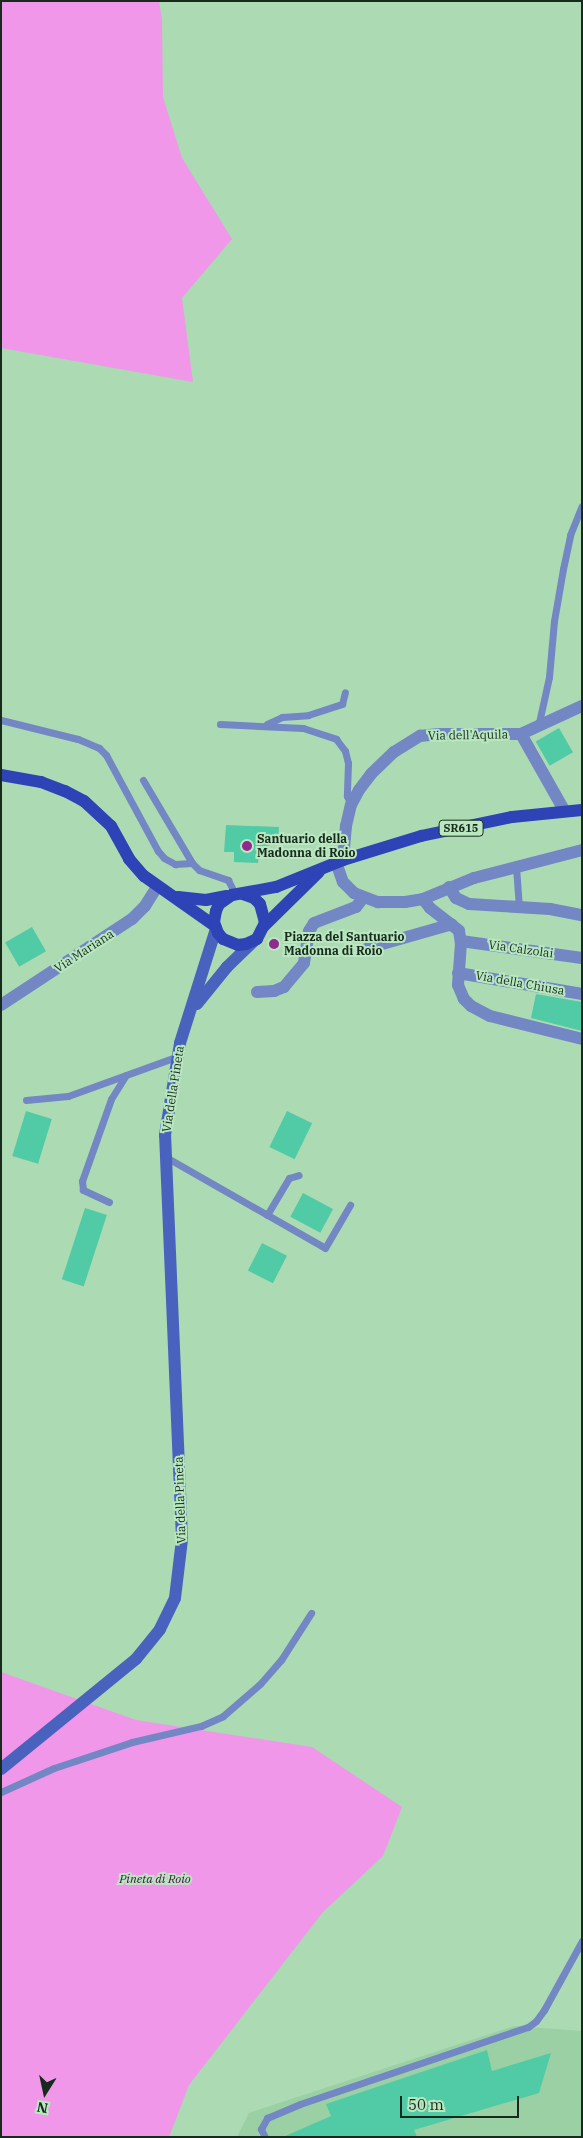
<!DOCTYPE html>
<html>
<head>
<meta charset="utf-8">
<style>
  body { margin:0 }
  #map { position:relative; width:583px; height:2138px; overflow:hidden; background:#acdab3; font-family:"IBM Plex Serif",serif }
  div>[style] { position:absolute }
  .built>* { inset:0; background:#9bd0a4 }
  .green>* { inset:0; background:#f097ea }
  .building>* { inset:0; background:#51cba5; transform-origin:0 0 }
  .service>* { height:7px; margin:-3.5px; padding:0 3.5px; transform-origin:3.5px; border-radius:3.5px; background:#7287c4 }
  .minor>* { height:12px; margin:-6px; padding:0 6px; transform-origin:6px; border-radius:6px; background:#7287c4 }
  .secondary>* { height:12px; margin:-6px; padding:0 6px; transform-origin:6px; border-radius:6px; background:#4962bd }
  .primary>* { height:12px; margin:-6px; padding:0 6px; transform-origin:6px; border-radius:6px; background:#2e43b5 }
  .dots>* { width:14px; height:14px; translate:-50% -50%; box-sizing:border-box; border:2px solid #b8e7c0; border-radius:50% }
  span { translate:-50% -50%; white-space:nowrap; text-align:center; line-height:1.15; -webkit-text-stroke:4px #b8e7c0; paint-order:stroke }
  .shield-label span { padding:1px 4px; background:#b8e7c0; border:1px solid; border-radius:4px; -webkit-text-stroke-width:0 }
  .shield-label { font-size:11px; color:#182a1c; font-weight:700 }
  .street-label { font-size:12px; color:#182a1c }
  .poi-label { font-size:12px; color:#182a1c; font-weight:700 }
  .left { translate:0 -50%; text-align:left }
  .park-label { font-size:12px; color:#470e45; font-style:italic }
  .frame { position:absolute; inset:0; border:2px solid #182a1c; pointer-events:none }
  .north { position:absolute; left:20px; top:2068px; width:50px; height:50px; -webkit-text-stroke:4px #b8e7c0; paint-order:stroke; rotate:190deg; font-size:14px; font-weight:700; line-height:20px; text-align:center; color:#182a1c }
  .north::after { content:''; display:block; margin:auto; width:18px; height:22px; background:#182a1c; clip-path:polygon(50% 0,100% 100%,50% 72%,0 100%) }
  .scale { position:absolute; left:400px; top:2096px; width:119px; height:22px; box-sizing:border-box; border:2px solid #182a1c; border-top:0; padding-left:6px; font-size:15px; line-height:18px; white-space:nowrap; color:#182a1c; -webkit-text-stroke:4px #b8e7c0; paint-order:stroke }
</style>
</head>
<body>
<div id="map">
  <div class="built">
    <i style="clip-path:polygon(514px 2026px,582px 2031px,582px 2137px,237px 2137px,249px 2113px)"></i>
  </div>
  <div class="green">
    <i style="clip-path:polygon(1px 1px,159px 1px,162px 20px,163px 97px,182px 158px,232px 239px,182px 298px,193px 382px,1px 348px)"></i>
    <i style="clip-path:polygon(1px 1672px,136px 1720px,312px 1747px,402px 1807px,383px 1856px,323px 1912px,189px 2085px,169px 2137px,1px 2137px)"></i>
  </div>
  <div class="building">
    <i style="left:559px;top:728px;width:28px;height:27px;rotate:60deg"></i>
    <i style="clip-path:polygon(226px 825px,279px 827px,278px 841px,269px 841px,269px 853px,259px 852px,258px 863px,234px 862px,234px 852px,224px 852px)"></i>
    <i style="left:32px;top:927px;width:28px;height:31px;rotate:60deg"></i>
    <i style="clip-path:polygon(536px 994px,582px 1002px,582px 1031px,531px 1018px)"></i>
    <i style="left:26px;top:1111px;width:27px;height:47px;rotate:17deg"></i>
    <i style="left:287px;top:1111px;width:28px;height:40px;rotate:26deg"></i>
    <i style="left:303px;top:1193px;width:34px;height:27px;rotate:28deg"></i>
    <i style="left:85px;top:1208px;width:23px;height:75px;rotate:18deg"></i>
    <i style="left:262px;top:1243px;width:28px;height:31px;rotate:27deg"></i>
    <i style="clip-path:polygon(487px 2050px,492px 2071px,551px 2053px,539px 2093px,414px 2130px,417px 2137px,283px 2137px,331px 2116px,326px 2104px)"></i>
  </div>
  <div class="service">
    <i style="left:1px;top:720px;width:79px;rotate:13.9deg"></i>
    <i style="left:78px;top:739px;width:23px;rotate:23deg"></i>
    <i style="left:99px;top:748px;width:10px;rotate:45deg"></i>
    <i style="left:106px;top:755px;width:109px;rotate:61.6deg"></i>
    <i style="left:158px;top:851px;width:9px;rotate:49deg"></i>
    <i style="left:164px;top:858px;width:13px;rotate:29deg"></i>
    <i style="left:175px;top:864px;width:17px;rotate:-3deg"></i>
    <i style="left:220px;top:724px;width:83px;rotate:2.8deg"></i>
    <i style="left:303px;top:728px;width:35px;rotate:18deg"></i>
    <i style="left:336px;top:739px;width:15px;rotate:53deg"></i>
    <i style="left:345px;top:751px;width:12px;rotate:76deg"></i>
    <i style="left:348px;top:763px;width:33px;rotate:92deg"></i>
    <i style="left:347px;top:796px;width:10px;rotate:66deg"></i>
    <i style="left:267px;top:724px;width:17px;rotate:-25deg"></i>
    <i style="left:282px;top:717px;width:26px;rotate:-4deg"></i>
    <i style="left:308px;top:715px;width:36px;rotate:-18deg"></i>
    <i style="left:342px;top:704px;width:12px;rotate:-76deg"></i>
    <i style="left:538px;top:727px;width:51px;rotate:-77.6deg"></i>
    <i style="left:549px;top:677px;width:56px;rotate:-84.9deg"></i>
    <i style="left:554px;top:621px;width:53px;rotate:-80.2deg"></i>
    <i style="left:563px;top:569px;width:35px;rotate:-78deg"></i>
    <i style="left:570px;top:535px;width:31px;rotate:-68deg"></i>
    <i style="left:143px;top:780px;width:96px;rotate:59.4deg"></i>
    <i style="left:192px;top:863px;width:10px;rotate:45deg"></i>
    <i style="left:199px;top:870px;width:31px;rotate:19deg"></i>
    <i style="left:228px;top:880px;width:16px;rotate:63deg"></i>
    <i style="left:516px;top:867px;width:41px;rotate:85.8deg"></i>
    <i style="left:26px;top:1100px;width:42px;rotate:-5.4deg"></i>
    <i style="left:68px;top:1096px;width:115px;rotate:-19.9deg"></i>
    <i style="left:164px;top:1156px;width:185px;rotate:29.7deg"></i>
    <i style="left:325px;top:1248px;width:50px;rotate:-59.8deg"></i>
    <i style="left:109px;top:1202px;width:29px;rotate:-155deg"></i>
    <i style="left:83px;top:1190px;width:9px;rotate:-96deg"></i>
    <i style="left:82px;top:1181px;width:87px;rotate:-70.5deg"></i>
    <i style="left:111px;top:1099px;width:28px;rotate:-58deg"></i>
    <i style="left:267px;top:1215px;width:43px;rotate:-59.3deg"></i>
    <i style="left:289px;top:1178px;width:10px;rotate:-17deg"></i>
    <i style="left:1px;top:1792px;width:58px;rotate:-24.4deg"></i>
    <i style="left:54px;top:1768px;width:82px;rotate:-18.4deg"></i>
    <i style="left:132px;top:1742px;width:71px;rotate:-13.1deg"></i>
    <i style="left:201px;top:1726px;width:24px;rotate:-24deg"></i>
    <i style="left:223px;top:1716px;width:49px;rotate:-40.9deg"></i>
    <i style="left:260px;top:1684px;width:32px;rotate:-49deg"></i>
    <i style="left:281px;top:1660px;width:56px;rotate:-57.4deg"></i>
    <i style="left:265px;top:2137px;width:9px;rotate:-117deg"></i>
    <i style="left:261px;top:2129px;width:13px;rotate:-61deg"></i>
    <i style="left:267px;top:2118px;width:36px;rotate:-23deg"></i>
    <i style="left:300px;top:2104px;width:241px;rotate:-18.7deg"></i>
    <i style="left:528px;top:2027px;width:10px;rotate:-37deg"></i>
    <i style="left:536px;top:2021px;width:14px;rotate:-54deg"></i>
    <i style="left:544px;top:2010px;width:79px;rotate:-61.2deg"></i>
  </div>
  <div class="minor">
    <i style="left:521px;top:734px;width:87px;rotate:60.5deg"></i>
    <i style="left:343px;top:860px;width:34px;rotate:-85deg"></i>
    <i style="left:346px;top:826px;width:22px;rotate:-77deg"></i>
    <i style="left:351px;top:805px;width:17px;rotate:-62deg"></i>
    <i style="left:359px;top:790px;width:20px;rotate:-53deg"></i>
    <i style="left:371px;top:774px;width:32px;rotate:-44deg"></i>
    <i style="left:394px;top:752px;width:31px;rotate:-32deg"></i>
    <i style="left:420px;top:736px;width:19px;rotate:-6deg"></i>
    <i style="left:439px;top:734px;width:82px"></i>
    <i style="left:521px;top:734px;width:67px;rotate:-24.7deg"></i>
    <i style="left:336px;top:862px;width:21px;rotate:71deg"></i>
    <i style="left:343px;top:882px;width:16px;rotate:45deg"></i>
    <i style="left:354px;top:893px;width:26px;rotate:21deg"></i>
    <i style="left:378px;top:902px;width:27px"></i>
    <i style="left:405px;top:902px;width:18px;rotate:-9deg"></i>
    <i style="left:423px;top:899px;width:55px;rotate:-22.4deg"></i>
    <i style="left:474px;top:878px;width:112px;rotate:-14.5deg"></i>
    <i style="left:449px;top:887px;width:13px;rotate:58deg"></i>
    <i style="left:456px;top:898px;width:14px;rotate:25deg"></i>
    <i style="left:469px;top:904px;width:81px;rotate:3.5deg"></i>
    <i style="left:550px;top:909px;width:33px;rotate:11deg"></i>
    <i style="left:423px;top:899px;width:11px;rotate:52deg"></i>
    <i style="left:430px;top:908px;width:37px;rotate:38deg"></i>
    <i style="left:459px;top:931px;width:12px;rotate:81deg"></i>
    <i style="left:461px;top:943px;width:42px;rotate:94.1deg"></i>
    <i style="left:458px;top:985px;width:15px;rotate:67deg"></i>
    <i style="left:464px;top:999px;width:10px;rotate:45deg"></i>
    <i style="left:471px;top:1006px;width:21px;rotate:28deg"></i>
    <i style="left:490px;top:1016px;width:95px;rotate:14deg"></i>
    <i style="left:461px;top:941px;width:122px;rotate:8deg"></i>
    <i style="left:368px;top:948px;width:87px;rotate:-15.9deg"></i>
    <i style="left:458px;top:973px;width:126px;rotate:9.6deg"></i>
    <i style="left:257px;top:992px;width:17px;rotate:-3deg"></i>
    <i style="left:274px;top:991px;width:11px;rotate:-22deg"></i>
    <i style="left:284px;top:987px;width:31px;rotate:-50deg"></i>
    <i style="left:304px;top:963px;width:32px;rotate:-81deg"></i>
    <i style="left:309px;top:931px;width:9px;rotate:-58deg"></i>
    <i style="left:314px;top:923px;width:45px;rotate:-20.9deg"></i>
    <i style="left:356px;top:907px;width:11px;rotate:-52deg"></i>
    <i style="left:1px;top:1005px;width:157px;rotate:-33.3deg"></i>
    <i style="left:132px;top:919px;width:18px;rotate:-45deg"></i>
    <i style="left:145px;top:906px;width:22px;rotate:-58deg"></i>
  </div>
  <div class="secondary">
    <i style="left:197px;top:1004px;width:48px;rotate:-51deg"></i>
    <i style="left:227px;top:967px;width:37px;rotate:-44deg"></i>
    <i style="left:1px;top:1769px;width:174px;rotate:-39.2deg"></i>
    <i style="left:136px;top:1659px;width:38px;rotate:-51deg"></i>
    <i style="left:160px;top:1629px;width:34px;rotate:-64deg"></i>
    <i style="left:175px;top:1598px;width:59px;rotate:-83.2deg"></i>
    <i style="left:182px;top:1539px;width:404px;rotate:-92.4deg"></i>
    <i style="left:165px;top:1135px;width:93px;rotate:-80.7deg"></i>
    <i style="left:180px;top:1043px;width:120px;rotate:-72.5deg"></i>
  </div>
  <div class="primary">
    <i style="left:1px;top:775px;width:41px;rotate:9.9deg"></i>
    <i style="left:41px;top:782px;width:26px;rotate:21deg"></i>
    <i style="left:65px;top:791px;width:21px;rotate:28deg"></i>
    <i style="left:84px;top:801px;width:37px;rotate:43deg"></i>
    <i style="left:111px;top:826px;width:38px;rotate:61deg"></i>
    <i style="left:129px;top:859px;width:23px;rotate:49deg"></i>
    <i style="left:144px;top:876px;width:87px;rotate:35.2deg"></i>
    <i style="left:243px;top:894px;width:12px;rotate:20deg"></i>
    <i style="left:254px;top:898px;width:8px;rotate:45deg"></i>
    <i style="left:260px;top:904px;width:20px;rotate:75deg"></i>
    <i style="left:265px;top:923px;width:18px;rotate:117deg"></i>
    <i style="left:257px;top:939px;width:12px;rotate:156deg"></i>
    <i style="left:246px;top:944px;width:8px;rotate:173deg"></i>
    <i style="left:238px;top:945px;width:16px;rotate:-158deg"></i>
    <i style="left:223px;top:939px;width:8px;rotate:-130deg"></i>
    <i style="left:218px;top:933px;width:12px;rotate:-110deg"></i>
    <i style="left:214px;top:922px;width:11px;rotate:-80deg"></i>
    <i style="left:216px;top:911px;width:8px;rotate:-67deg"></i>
    <i style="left:219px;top:904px;width:16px;rotate:-35deg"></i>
    <i style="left:232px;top:895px;width:45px;rotate:-10.3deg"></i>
    <i style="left:276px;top:887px;width:72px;rotate:-21.9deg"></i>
    <i style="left:343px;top:860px;width:82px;rotate:-17.1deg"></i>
    <i style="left:421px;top:836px;width:93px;rotate:-11.8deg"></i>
    <i style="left:512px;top:817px;width:70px;rotate:-5.7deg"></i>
    <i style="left:178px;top:897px;width:28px;rotate:6deg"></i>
    <i style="left:206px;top:900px;width:21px;rotate:-11deg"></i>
    <i style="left:264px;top:926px;width:77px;rotate:-44.5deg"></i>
  </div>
  <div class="dots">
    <i style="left:247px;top:846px;background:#91298e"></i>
    <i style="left:274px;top:944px;background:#91298e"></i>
  </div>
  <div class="shield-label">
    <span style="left:461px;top:828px">SR615</span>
  </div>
  <div class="street-label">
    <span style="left:468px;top:735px;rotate:-1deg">Via dell'Aquila</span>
    <span style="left:521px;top:949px;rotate:8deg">Via Calzolai</span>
    <span style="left:84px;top:951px;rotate:-33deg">Via Mariana</span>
    <span style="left:520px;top:983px;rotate:10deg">Via della Chiusa</span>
    <span style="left:173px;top:1089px;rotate:-81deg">Via della Pineta</span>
    <span style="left:180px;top:1500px;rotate:-92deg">Via della Pineta</span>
  </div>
  <div class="poi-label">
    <span class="left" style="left:257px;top:846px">Santuario della<br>Madonna di Roio</span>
    <span class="left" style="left:284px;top:944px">Piazza del Santuario<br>Madonna di Roio</span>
  </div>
  <div class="park-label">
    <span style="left:155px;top:1879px">Pineta di Roio</span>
  </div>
  <div class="frame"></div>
  <div class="north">N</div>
  <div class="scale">50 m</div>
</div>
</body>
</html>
